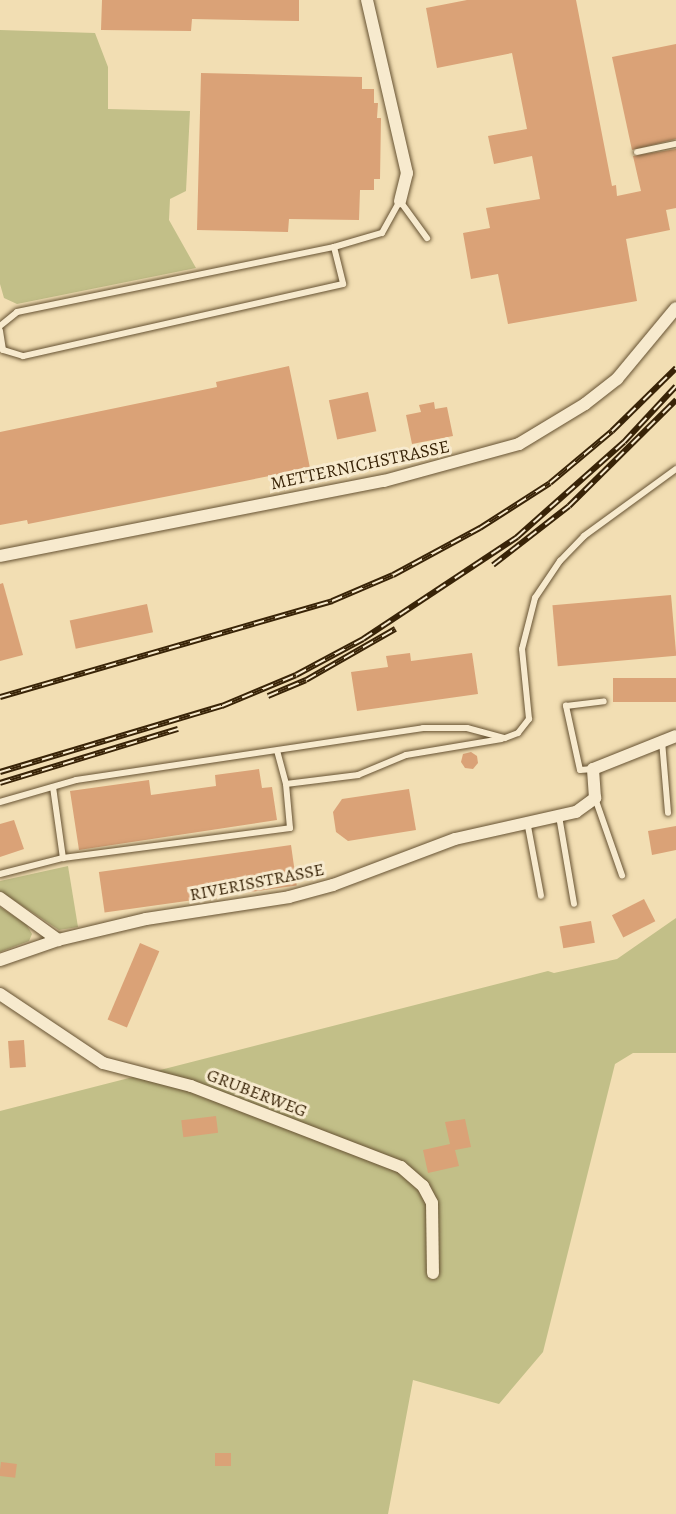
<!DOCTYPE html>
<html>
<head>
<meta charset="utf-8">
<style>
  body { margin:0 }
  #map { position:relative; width:676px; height:1514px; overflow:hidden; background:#f2deb3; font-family:Alegreya,serif }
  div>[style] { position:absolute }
  .green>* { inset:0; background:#c2bf88 }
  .building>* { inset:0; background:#daa277; transform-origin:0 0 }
  .roads { filter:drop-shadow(0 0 2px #665232) drop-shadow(0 0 2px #665232) }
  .lane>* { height:6px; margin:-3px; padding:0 3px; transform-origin:3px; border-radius:3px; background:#f7eace }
  .street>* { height:12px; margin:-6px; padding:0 6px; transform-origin:6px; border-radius:6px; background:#f7eace }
  .rail>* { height:6px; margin-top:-3px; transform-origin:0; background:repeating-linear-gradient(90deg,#f7eace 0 11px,#382307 0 22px); box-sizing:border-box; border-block:2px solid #382307 }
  span { translate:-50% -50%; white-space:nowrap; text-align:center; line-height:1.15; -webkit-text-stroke:6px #f7eace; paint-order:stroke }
  .street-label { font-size:18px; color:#382307 }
</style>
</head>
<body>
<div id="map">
  <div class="green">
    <i style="clip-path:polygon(0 30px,95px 33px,108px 67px,108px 109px,190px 111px,186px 191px,170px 199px,169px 220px,196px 268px,17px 304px,4px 298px,0 284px)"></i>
    <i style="clip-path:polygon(68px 866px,78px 927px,59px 930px,0 891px,0 881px)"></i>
    <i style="clip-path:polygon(0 907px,26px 924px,32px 934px,29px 941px,0 952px)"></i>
    <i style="clip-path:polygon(676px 918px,676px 1053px,633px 1053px,615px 1064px,543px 1352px,499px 1404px,413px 1380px,388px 1514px,0 1514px,0 1111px,548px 971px,554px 973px,617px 959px)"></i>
  </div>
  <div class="building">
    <i style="clip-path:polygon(102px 0,299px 0,299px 21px,192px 19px,191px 31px,101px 30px)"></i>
    <i style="clip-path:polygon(467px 0,576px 0,612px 186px,616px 185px,617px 196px,641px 191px,633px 156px,676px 149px,676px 208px,666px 210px,670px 230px,626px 239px,637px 301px,508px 324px,498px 274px,471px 279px,463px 233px,490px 228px,486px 208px,540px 199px,532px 156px,494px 164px,488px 136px,527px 129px,512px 53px,437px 68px,426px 8px)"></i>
    <i style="clip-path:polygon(676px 44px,676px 139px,632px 150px,612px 57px)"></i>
    <i style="clip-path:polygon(201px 73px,362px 77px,362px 89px,374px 89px,374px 103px,378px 103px,377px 118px,381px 118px,380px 179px,374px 179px,374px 190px,360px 190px,359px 220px,289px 219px,288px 232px,197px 230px)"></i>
    <i style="clip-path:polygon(289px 366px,310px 468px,28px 524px,27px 520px,0 525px,0 432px,217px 387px,216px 382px)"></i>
    <i style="left:368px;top:392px;width:40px;height:40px;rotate:78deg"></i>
    <i style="clip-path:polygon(434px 402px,435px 409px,447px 407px,453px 436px,412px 444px,406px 415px,421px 412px,419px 405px)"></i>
    <i style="clip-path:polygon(3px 583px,23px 655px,0 661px,0 584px)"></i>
    <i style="left:671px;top:595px;width:61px;height:119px;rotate:85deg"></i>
    <i style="left:147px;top:604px;width:29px;height:79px;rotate:78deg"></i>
    <i style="clip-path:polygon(410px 653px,411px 661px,472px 653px,478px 694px,357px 711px,351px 672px,388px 667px,386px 656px)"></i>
    <i style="left:676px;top:678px;width:24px;height:63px;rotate:90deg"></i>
    <i style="clip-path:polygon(471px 752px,477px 756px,478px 763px,473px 769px,465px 768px,461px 762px,463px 754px)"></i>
    <i style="clip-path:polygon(259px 769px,262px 788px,272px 787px,277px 820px,79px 850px,70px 791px,149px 780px,151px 795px,216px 786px,215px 775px)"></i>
    <i style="clip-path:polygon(409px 789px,416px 830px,348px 841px,336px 832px,333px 812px,342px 799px)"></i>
    <i style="clip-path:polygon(14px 820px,24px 849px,0 857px,0 824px)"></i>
    <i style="clip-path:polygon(676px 826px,676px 850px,652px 855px,648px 831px)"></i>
    <i style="left:291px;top:845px;width:41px;height:194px;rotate:82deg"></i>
    <i style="left:644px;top:899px;width:25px;height:36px;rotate:63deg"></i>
    <i style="left:591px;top:921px;width:22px;height:32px;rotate:80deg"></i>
    <i style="left:140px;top:943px;width:21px;height:83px;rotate:23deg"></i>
    <i style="left:24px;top:1040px;width:27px;height:16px;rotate:86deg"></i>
    <i style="left:216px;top:1116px;width:17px;height:35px;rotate:83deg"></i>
    <i style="clip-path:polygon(465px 1119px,471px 1147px,455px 1150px,459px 1166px,428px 1173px,423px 1150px,450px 1144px,445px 1122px)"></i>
    <i style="left:215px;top:1453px;width:16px;height:13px"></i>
    <i style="left:1px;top:1462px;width:16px;height:14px;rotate:7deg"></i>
  </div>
  <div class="roads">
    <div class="lane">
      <i style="left:637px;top:152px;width:40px;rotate:-12deg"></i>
      <i style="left:334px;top:247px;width:50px;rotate:-16.3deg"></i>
      <i style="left:382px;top:233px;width:37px;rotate:-61deg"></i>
      <i style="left:400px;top:201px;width:46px;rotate:53.9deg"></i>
      <i style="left:0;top:326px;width:22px;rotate:-39deg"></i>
      <i style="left:17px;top:312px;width:324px;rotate:-11.6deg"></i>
      <i style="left:334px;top:247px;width:38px;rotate:76deg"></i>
      <i style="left:343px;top:284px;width:328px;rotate:167.3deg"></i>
      <i style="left:23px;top:356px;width:21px;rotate:-163deg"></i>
      <i style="left:3px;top:350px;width:20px;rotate:-99deg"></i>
      <i style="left:662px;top:741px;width:72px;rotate:85.2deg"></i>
      <i style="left:593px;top:769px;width:13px;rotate:176deg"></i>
      <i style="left:580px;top:770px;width:66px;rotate:-102.3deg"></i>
      <i style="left:566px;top:706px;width:38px;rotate:-7deg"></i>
      <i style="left:286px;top:784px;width:73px;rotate:-7.1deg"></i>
      <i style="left:358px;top:775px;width:52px;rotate:-22.6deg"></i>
      <i style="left:406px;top:755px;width:97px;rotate:-9.5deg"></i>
      <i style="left:53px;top:787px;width:72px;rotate:82deg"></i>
      <i style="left:63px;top:858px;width:229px;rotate:-7.5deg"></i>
      <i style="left:290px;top:828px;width:44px;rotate:-95.2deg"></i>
      <i style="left:286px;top:784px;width:34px;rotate:-105deg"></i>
      <i style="left:595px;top:798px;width:82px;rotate:70.7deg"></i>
      <i style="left:0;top:802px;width:79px;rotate:-16.1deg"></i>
      <i style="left:76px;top:780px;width:351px;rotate:-8.5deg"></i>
      <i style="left:423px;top:728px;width:44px"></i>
      <i style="left:467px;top:728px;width:39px;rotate:15deg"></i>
      <i style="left:505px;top:738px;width:14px;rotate:-21deg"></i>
      <i style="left:518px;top:733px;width:18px;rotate:-52deg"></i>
      <i style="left:529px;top:719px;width:70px;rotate:-95.7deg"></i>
      <i style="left:522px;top:649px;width:53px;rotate:-75.7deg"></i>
      <i style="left:535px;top:598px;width:45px;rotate:-56deg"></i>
      <i style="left:560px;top:561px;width:35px;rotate:-46deg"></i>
      <i style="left:584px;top:536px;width:114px;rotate:-36.1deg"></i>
      <i style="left:559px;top:816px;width:89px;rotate:80.3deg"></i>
      <i style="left:527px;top:821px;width:76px;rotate:79.4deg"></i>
      <i style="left:0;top:874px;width:65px;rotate:-14.3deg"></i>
    </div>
    <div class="street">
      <i style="left:367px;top:0;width:178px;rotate:77deg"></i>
      <i style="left:407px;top:173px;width:29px;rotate:104deg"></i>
      <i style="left:0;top:556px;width:391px;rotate:-11.1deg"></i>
      <i style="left:384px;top:481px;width:140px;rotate:-15.3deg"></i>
      <i style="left:519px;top:444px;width:77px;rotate:-31.2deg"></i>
      <i style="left:585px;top:404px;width:41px;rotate:-38deg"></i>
      <i style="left:617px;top:379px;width:92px;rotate:-50.3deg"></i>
      <i style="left:0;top:898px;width:72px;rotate:35.9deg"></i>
      <i style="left:0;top:960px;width:61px;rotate:-19deg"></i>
      <i style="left:58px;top:940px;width:90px;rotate:-13.4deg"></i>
      <i style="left:146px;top:919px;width:145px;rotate:-8.7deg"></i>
      <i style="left:289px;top:897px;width:46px;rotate:-15.3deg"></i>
      <i style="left:333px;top:885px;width:130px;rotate:-20.7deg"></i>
      <i style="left:455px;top:839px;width:124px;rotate:-12.6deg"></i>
      <i style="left:576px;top:812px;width:24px;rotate:-36deg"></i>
      <i style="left:595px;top:798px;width:29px;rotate:-94deg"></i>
      <i style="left:593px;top:769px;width:89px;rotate:-21.7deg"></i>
      <i style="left:0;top:994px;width:124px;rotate:33.8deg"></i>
      <i style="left:103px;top:1063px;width:91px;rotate:14.6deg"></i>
      <i style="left:191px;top:1086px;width:225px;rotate:21.1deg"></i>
      <i style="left:401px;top:1167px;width:29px;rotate:41deg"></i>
      <i style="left:423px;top:1186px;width:19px;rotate:62deg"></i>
      <i style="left:432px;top:1203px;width:70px;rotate:89.2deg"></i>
    </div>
  </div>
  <div class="rail">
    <i style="left:493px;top:565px;width:96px;rotate:-37.8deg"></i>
    <i style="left:569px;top:506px;width:151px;rotate:-44.7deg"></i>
    <i style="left:268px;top:696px;width:41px;rotate:-22.8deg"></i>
    <i style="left:306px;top:680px;width:103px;rotate:-29.8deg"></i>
    <i style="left:0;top:697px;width:346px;rotate:-16.1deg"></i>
    <i style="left:332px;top:601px;width:66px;rotate:-23.1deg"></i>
    <i style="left:393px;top:575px;width:99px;rotate:-28.4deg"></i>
    <i style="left:480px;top:528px;width:83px;rotate:-32.7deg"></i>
    <i style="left:550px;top:483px;width:81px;rotate:-40deg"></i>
    <i style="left:612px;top:431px;width:90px;rotate:-44.5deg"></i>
    <i style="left:0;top:772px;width:232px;rotate:-16.6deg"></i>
    <i style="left:222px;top:706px;width:80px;rotate:-22.7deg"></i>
    <i style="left:296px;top:675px;width:76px;rotate:-28.2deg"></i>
    <i style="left:363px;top:639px;width:185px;rotate:-33.5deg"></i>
    <i style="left:517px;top:537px;width:143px;rotate:-41.6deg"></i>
    <i style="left:624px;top:442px;width:76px;rotate:-47.1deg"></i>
    <i style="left:0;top:783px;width:186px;rotate:-16.9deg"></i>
  </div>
  <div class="street-label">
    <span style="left:360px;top:465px;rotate:-12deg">METTERNICHSTRASSE</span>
    <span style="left:257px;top:882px;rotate:-11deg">RIVERISSTRASSE</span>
    <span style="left:257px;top:1093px;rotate:21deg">GRUBERWEG</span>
  </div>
</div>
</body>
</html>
